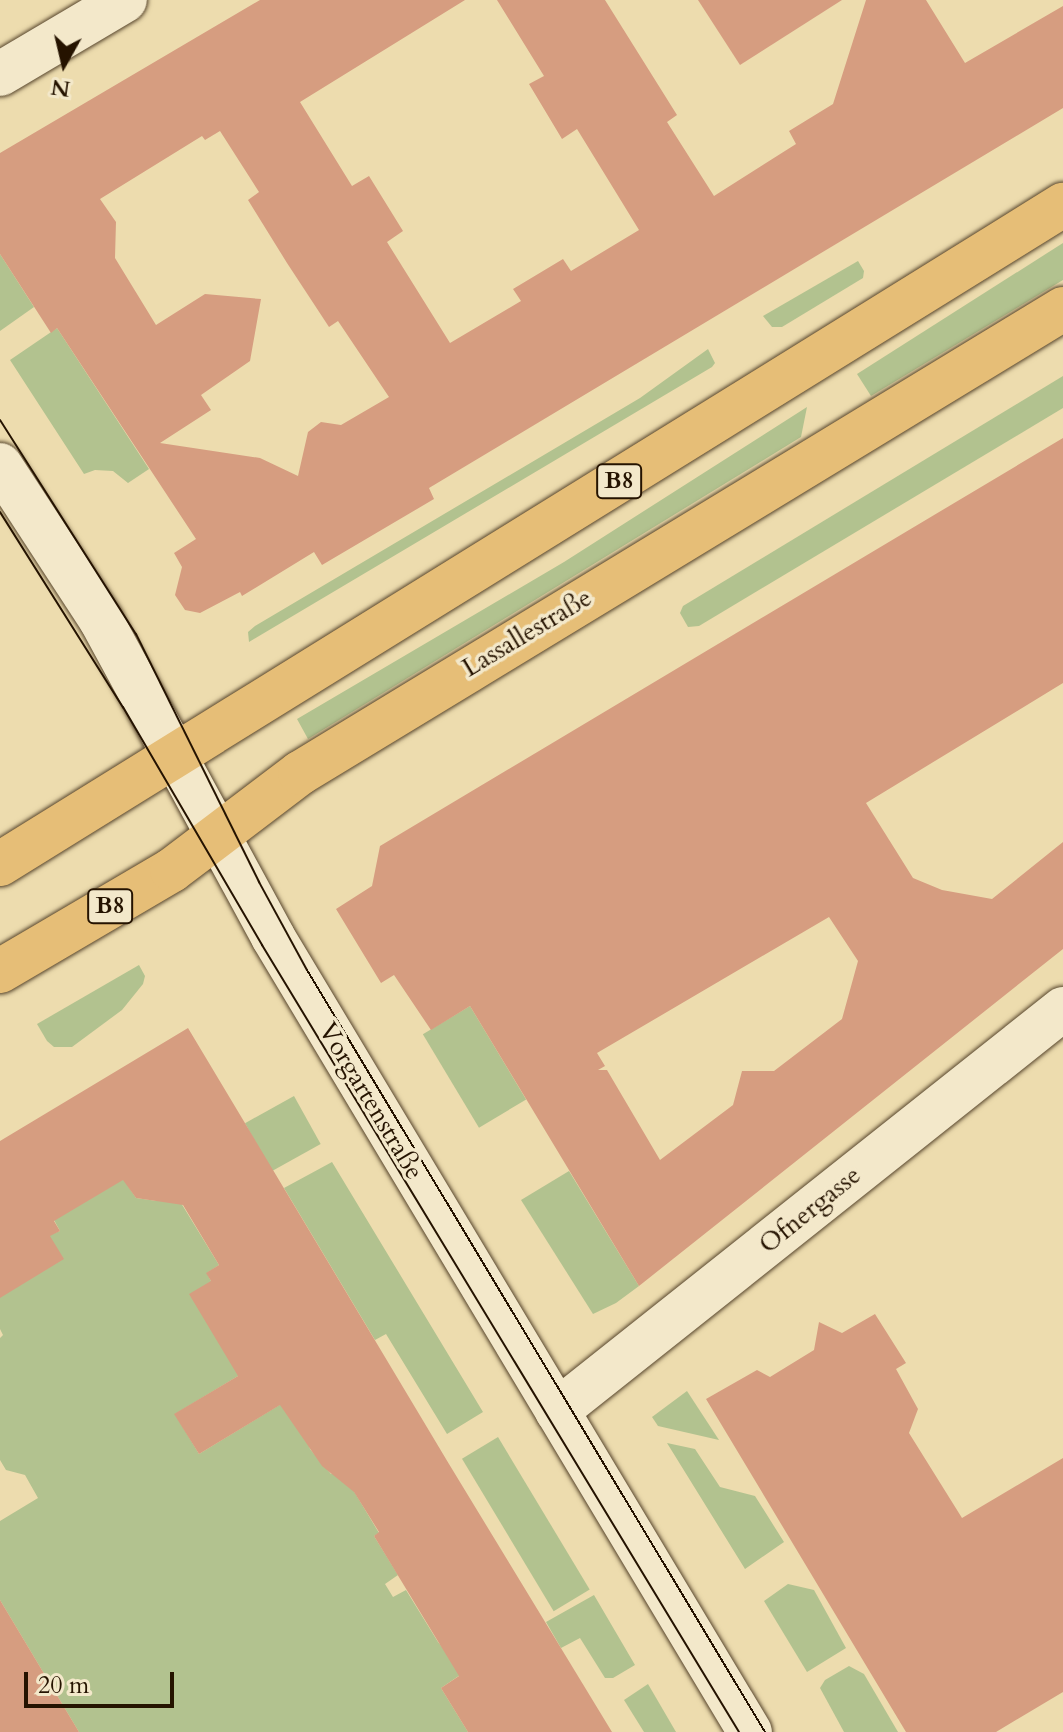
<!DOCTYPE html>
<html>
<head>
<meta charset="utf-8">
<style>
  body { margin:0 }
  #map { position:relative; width:1063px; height:1732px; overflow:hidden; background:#eddcae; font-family:Cardo,serif }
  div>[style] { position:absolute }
  .green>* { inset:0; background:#b2c28f; transform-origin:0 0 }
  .building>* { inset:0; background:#d69d80 }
  .roads { filter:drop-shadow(0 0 2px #57452c) drop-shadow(0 0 2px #57452c) }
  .minor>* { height:44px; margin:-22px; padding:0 22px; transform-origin:22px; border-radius:22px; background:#f3e8ca }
  .major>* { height:44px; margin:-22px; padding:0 22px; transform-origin:22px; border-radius:22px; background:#e6be77 }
  .tram>* { height:2px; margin:-1px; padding:0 1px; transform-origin:1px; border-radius:1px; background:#251300 }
  span { translate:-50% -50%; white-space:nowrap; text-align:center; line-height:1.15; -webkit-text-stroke:7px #f3e8ca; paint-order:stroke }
  .shield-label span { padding:2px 6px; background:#f3e8ca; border:2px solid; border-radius:6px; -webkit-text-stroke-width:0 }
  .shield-label { font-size:24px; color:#251300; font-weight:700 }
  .street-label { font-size:26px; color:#251300 }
  .north { position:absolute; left:24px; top:24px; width:80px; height:80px; -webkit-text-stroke:6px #f3e8ca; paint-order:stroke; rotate:188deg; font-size:22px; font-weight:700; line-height:32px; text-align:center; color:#251300 }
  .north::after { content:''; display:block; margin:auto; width:28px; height:36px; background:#251300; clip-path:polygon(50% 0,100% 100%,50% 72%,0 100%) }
  .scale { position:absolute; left:24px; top:1672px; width:150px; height:36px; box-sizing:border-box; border:4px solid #251300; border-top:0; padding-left:10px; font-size:24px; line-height:28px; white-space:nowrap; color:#251300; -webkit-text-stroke:6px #f3e8ca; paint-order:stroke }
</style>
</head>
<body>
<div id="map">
  <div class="green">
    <i style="clip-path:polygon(1063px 243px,1063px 280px,871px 396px,857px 374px)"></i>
    <i style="clip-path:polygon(0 254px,34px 307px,0 331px)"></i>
    <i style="clip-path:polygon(858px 261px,864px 271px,863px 278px,782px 327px,772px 327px,763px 316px)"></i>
    <i style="clip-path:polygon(57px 328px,149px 469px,128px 483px,113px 471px,95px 470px,84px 474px,10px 360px)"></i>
    <i style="clip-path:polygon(708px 349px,715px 363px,712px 367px,249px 642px,248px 632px,255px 626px,640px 398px)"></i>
    <i style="clip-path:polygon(1063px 376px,1063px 408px,699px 626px,688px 627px,680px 613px,683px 606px)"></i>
    <i style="clip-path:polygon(807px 407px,801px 437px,308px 739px,297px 719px,564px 562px)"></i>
    <i style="clip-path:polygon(139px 965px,145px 976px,143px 984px,122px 1010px,72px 1047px,54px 1047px,47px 1041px,37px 1024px)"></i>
    <i style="left:470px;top:1006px;width:109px;height:55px;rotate:59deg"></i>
    <i style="left:294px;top:1096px;width:55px;height:56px;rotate:61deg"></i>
    <i style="clip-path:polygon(332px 1162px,483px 1412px,447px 1434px,386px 1334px,375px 1340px,284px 1188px)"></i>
    <i style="clip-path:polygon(569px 1171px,639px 1286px,616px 1303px,593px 1314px,521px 1200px)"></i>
    <i style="clip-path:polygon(130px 1175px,128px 1186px,136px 1198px,157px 1201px,170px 1185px,219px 1265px,207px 1273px,253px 1367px,175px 1414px,199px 1454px,296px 1395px,310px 1449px,331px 1474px,340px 1468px,379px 1533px,374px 1536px,398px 1575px,385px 1584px,393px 1597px,406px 1590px,438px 1642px,463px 1673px,441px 1688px,468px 1732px,79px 1732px,0 1600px,0 1521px,38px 1498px,25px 1475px,6px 1470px,0 1460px,0 1338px,3px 1335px,0 1329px,0 1253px,60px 1231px,54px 1220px)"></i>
    <i style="clip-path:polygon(687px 1391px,719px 1440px,658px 1426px,652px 1417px)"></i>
    <i style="left:498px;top:1437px;width:178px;height:42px;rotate:59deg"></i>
    <i style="clip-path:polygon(667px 1443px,695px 1449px,720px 1487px,755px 1496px,784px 1542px,745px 1569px)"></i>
    <i style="clip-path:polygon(788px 1584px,814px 1590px,846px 1648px,807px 1672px,764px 1601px)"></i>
    <i style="clip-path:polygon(594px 1595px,635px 1665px,613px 1678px,605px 1678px,580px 1638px,561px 1648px,546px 1622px)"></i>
    <i style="clip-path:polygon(849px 1666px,864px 1674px,898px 1732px,844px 1732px,820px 1688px,825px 1680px)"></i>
    <i style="clip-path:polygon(648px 1684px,676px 1732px,644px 1732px,624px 1700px)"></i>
  </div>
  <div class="building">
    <i style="clip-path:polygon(evenodd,260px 0,465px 0,300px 102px,352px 186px,369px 176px,403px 231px,387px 242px,450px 343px,521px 301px,513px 289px,563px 259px,571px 271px,639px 230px,577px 129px,562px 139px,529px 84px,544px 76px,497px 0,605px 0,677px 115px,667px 122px,714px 196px,796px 144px,789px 131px,833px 104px,866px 0,926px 0,965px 63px,1063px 6px,1063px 108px,429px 488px,434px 499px,322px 565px,314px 552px,242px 596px,240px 592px,200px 613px,185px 610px,175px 595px,182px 567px,174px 553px,196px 539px,57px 328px,51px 333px,0 254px,0 153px,260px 0,220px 131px,259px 192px,248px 200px,287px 263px,329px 327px,338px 321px,389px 397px,341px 425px,321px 422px,308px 432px,298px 476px,260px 458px,160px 443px,211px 410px,201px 395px,250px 361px,261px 299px,205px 294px,156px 325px,115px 258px,116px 222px,100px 199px,202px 136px,205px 140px,220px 131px)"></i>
    <i style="clip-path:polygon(698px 0,842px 0,740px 65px)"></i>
    <i style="clip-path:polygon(evenodd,1063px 438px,1063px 683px,866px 803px,913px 878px,942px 890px,992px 899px,1063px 842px,1063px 949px,639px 1286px,470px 1006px,431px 1030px,394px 975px,381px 983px,336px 909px,372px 886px,380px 846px,1063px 438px,829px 917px,858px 961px,842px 1019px,774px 1071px,742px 1071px,733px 1105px,660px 1160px,607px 1070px,598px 1070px,605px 1066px,597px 1053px,829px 917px)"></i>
    <i style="clip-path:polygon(188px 1028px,449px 1464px,612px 1732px,468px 1732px,441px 1688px,459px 1676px,374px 1536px,379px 1532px,354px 1492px,322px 1466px,280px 1405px,199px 1454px,174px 1414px,238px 1376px,189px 1294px,211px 1281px,206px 1273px,219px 1265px,183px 1205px,136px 1198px,123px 1180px,54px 1221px,60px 1231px,50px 1236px,64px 1259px,0 1298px,0 1141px)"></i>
    <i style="clip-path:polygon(875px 1314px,906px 1363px,896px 1369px,918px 1409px,909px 1433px,962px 1518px,1063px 1458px,1063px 1692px,996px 1732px,906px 1732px,706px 1399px,757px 1370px,770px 1377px,814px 1350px,819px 1322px,842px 1333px)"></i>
    <i style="clip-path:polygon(0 1600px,79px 1732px,0 1732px)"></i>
  </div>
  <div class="roads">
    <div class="minor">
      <i style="left:0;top:74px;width:145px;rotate:-30.6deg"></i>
      <i style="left:0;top:465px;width:185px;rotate:56.9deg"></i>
      <i style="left:101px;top:620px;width:361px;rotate:61.5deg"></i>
      <i style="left:273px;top:937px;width:927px;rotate:59.04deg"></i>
      <i style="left:557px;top:1411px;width:646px;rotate:-38.47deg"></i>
    </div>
    <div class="major">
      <i style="left:0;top:864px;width:1251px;rotate:-31.8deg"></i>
      <i style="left:0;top:971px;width:199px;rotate:-30.4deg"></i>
      <i style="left:172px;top:870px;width:161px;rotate:-37.2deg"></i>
      <i style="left:300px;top:773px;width:893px;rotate:-31.3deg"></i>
    </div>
  </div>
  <div class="tram">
    <i style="left:0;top:420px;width:254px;rotate:57.6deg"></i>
    <i style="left:136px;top:634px;width:277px;rotate:63.6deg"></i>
    <i style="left:259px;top:882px;width:100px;rotate:61.4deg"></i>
    <i style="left:307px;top:970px;width:889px;rotate:58.99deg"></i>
    <i style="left:0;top:512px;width:231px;rotate:57.8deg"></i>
    <i style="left:123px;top:707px;width:276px;rotate:59.7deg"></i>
    <i style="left:262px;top:945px;width:920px;rotate:58.78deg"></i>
  </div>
  <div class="shield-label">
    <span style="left:619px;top:481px">B8</span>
    <span style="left:110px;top:906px">B8</span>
  </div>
  <div class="street-label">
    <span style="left:527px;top:633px;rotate:-31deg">Lassallestraße</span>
    <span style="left:371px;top:1101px;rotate:59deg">Vorgartenstraße</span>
    <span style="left:810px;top:1210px;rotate:-39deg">Ofnergasse</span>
  </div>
  <div class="north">N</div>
  <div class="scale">20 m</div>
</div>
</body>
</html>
